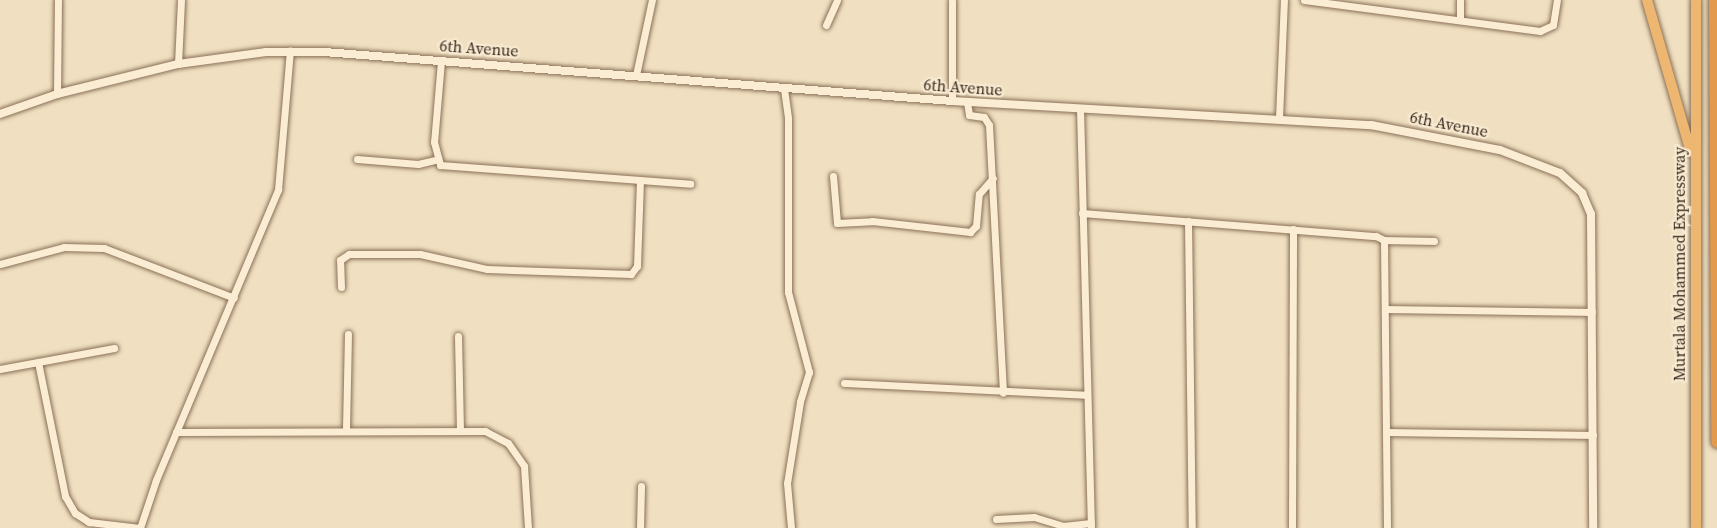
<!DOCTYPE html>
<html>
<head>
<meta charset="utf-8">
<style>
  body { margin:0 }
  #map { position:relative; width:1717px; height:528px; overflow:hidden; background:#f0e0c1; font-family:"Source Serif 4",serif }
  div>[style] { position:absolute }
  .roads { filter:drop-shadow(0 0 2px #8a7057) drop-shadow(0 0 2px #8a7057) }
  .minor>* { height:7px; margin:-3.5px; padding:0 3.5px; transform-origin:3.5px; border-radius:3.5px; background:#faedd4 }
  .tertiary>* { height:8px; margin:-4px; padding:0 4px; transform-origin:4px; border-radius:4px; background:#faedd4 }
  .trunk>* { height:10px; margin:-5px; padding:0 5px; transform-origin:5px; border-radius:5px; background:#edb671 }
  .motorway>* { height:12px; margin:-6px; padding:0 6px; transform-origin:6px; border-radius:6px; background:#e49a4c }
  span { translate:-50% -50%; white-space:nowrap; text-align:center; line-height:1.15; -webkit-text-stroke:4.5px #f7ead1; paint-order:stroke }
  .street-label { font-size:16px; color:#39291c }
</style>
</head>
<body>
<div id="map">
  <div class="roads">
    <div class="minor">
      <i style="left:1304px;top:0;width:238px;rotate:7.5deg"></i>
      <i style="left:1540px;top:31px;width:14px;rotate:-25deg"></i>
      <i style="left:1553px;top:25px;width:25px;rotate:-81deg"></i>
      <i style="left:1460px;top:18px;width:18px;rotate:-90deg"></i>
      <i style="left:826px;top:25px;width:27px;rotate:-66deg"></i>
      <i style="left:441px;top:61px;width:81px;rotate:94.9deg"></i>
      <i style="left:434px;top:142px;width:24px;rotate:75deg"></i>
      <i style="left:440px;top:165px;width:251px;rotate:4.3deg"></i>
      <i style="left:178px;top:64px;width:64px;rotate:-87.3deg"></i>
      <i style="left:636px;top:75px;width:77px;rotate:-78deg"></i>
      <i style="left:784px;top:89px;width:29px;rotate:82deg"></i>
      <i style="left:788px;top:118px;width:174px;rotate:90deg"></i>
      <i style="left:788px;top:292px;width:83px;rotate:75.3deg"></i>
      <i style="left:809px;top:372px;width:31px;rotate:107deg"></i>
      <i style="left:800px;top:402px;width:82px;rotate:99.1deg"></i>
      <i style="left:787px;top:483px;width:45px;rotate:84.9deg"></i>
      <i style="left:57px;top:94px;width:94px;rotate:-89.4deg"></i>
      <i style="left:952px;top:101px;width:101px;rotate:-90deg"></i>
      <i style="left:967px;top:102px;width:13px;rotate:81deg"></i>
      <i style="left:969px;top:115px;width:15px;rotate:8deg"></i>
      <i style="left:984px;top:117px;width:9px;rotate:58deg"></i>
      <i style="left:989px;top:125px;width:268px;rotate:87deg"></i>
      <i style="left:1080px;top:108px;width:420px;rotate:88.5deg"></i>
      <i style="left:1279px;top:118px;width:118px;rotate:-87.6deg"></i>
      <i style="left:357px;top:159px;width:61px;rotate:4.7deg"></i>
      <i style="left:418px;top:164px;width:18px;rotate:-13deg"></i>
      <i style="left:833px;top:176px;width:47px;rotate:85.1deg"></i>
      <i style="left:837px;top:223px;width:35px;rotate:-3deg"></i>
      <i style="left:872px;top:221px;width:99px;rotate:6.4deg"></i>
      <i style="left:970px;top:232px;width:8px;rotate:-45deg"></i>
      <i style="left:976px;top:226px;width:32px;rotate:-85deg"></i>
      <i style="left:979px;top:194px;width:21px;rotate:-49deg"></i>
      <i style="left:1082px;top:213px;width:295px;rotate:4.5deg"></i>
      <i style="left:1376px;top:236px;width:9px;rotate:27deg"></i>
      <i style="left:1384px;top:240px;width:288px;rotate:89.4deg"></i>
      <i style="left:1188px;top:221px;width:307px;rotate:89.3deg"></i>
      <i style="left:1384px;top:240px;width:50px;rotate:1.1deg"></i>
      <i style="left:0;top:264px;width:66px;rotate:-14.9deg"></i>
      <i style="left:64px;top:247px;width:40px;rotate:1.4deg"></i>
      <i style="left:104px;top:248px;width:139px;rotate:21deg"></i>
      <i style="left:341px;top:287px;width:27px;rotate:-92deg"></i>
      <i style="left:340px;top:260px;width:11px;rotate:-34deg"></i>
      <i style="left:349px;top:254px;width:71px"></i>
      <i style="left:420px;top:254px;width:69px;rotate:12.6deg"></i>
      <i style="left:487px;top:269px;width:144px;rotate:2deg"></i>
      <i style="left:631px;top:274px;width:10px;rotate:-53deg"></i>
      <i style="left:637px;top:266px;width:85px;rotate:-88deg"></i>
      <i style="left:1387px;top:309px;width:205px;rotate:0.8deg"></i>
      <i style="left:458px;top:336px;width:94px;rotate:88.8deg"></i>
      <i style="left:38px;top:362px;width:137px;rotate:78.6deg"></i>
      <i style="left:65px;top:496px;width:20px;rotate:60deg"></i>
      <i style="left:75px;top:513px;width:17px;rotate:33deg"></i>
      <i style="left:89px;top:522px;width:51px;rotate:6.7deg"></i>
      <i style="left:0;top:369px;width:116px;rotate:-10.4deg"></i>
      <i style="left:844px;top:383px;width:243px;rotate:2.8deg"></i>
      <i style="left:346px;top:429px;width:95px;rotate:-88.8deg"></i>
      <i style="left:176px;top:432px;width:309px;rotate:-0.2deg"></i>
      <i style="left:485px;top:431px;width:26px;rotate:28deg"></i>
      <i style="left:508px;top:443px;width:28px;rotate:55deg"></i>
      <i style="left:524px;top:466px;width:62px;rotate:86.3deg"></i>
      <i style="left:1388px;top:432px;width:205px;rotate:0.8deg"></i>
      <i style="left:996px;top:519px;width:38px;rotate:-3deg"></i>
      <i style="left:1034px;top:517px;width:30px;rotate:17deg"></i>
      <i style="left:1063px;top:526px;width:28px;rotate:-6deg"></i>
      <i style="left:140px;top:528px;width:51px;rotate:-71.6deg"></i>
      <i style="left:156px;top:480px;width:315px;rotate:-67.2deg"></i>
      <i style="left:278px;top:190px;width:140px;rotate:-85.1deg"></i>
      <i style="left:640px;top:528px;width:42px;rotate:-88.6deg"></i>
      <i style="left:1292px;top:528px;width:299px;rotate:-89.8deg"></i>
    </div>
    <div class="tertiary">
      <i style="left:0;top:114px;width:60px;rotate:-19.3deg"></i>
      <i style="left:57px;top:94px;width:125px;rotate:-13.9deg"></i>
      <i style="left:178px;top:64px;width:89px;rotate:-7.8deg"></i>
      <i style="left:266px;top:52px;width:58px"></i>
      <i style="left:324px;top:52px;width:630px;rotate:4.46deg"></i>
      <i style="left:952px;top:101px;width:420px;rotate:3.3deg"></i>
      <i style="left:1371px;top:125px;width:131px;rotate:11deg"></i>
      <i style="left:1500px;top:150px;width:64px;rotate:21deg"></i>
      <i style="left:1560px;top:173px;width:30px;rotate:42deg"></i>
      <i style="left:1582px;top:193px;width:23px;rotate:67deg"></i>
      <i style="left:1591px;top:214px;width:314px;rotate:89.6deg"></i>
    </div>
    <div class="trunk">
      <i style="left:1647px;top:0;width:158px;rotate:73.9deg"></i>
      <i style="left:1696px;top:528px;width:528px;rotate:-90deg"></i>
    </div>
    <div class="motorway">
      <i style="left:1715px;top:0;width:442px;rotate:89.7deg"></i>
    </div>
  </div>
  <div class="street-label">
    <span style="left:479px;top:48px;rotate:4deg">6th Avenue</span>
    <span style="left:963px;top:87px;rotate:4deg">6th Avenue</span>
    <span style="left:1449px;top:124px;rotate:11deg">6th Avenue</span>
    <span style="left:1679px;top:264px;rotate:-90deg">Murtala Mohammed Expressway</span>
  </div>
</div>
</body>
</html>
